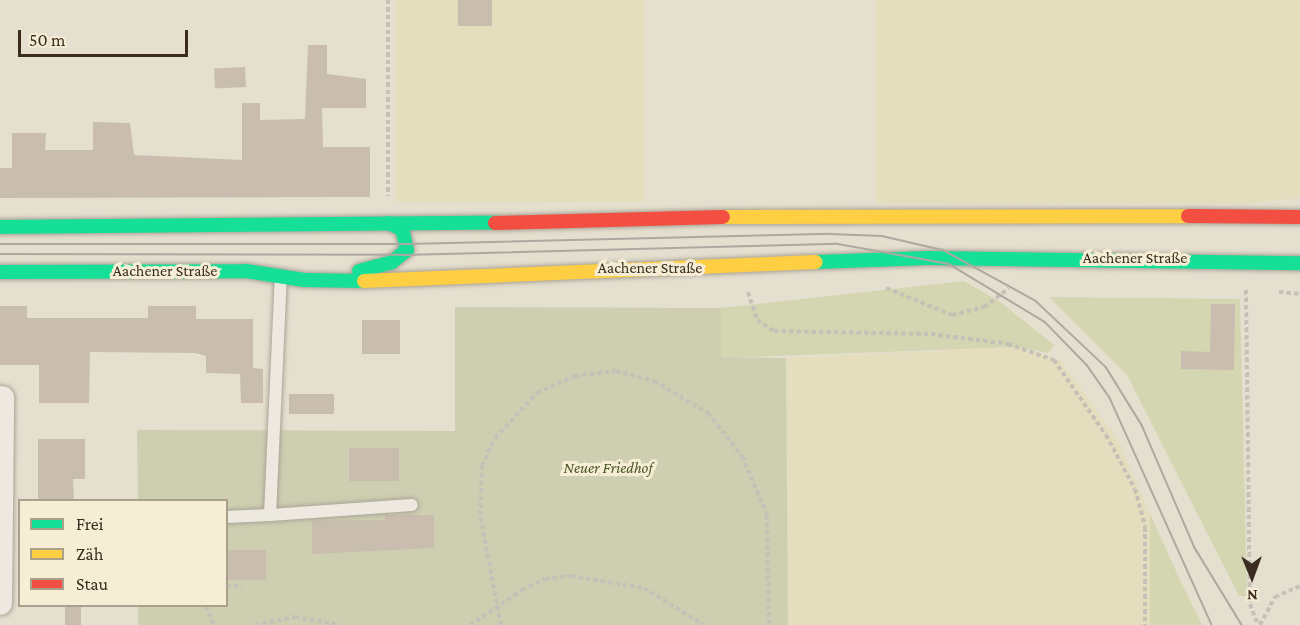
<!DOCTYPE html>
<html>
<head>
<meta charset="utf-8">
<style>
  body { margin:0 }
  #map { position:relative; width:1300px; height:625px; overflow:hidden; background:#e5dfcf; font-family:"Crimson Pro",serif }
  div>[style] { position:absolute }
  .farmland>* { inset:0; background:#e4debf; transform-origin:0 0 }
  .green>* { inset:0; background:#d4d5b1 }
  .cemetery>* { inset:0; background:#cecfb1 }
  .building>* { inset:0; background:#c9bdaf; transform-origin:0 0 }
  .path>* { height:4px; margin-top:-2px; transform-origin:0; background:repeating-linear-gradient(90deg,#c6c0b7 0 4.5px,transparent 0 7.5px) }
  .roads { filter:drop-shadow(0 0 2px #aba497) drop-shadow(0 0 2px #aba497) }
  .lane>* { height:12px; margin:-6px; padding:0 6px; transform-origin:6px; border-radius:6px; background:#ede9e0 }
  .street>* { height:24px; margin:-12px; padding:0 12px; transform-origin:12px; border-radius:12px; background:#ede9e0 }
  .fast>* { height:14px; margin:-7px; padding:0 7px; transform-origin:7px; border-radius:7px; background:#16e098 }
  .slow>* { height:14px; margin:-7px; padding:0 7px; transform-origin:7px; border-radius:7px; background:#ffcf43 }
  .jam>* { height:14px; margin:-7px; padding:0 7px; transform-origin:7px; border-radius:7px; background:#f24e42 }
  .tram>* { height:1.5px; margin:-0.75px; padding:0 0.75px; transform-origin:0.75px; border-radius:0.75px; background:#ada9a0 }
  span { translate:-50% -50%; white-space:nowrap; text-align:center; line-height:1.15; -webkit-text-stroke:6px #f6edd5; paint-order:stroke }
  .street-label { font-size:16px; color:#3a2c1f }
  .park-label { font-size:16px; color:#495625; font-style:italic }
  .legend { position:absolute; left:18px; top:499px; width:210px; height:108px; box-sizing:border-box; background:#f6edd5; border:2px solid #aba08c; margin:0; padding:8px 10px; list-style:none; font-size:18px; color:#3a2c1f }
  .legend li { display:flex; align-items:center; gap:12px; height:30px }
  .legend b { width:30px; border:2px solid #aba08c }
  .north { position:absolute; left:1222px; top:547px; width:60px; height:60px; -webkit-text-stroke:4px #f6edd5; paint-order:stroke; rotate:179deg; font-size:16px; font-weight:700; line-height:24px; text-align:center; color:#3a2c1f }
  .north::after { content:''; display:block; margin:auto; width:21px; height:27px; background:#3a2c1f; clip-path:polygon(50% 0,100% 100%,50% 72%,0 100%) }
  .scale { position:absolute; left:18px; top:30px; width:170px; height:27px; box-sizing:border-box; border:3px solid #3a2c1f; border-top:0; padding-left:8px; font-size:18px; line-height:21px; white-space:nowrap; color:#3a2c1f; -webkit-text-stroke:4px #f6edd5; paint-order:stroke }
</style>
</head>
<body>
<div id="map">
  <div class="farmland">
    <i style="left:396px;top:0;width:249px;height:202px"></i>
    <i style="clip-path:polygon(875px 0,1300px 0,1300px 198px,1244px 204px,876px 203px)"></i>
    <i style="clip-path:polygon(1016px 347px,1060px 360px,1116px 437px,1150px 514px,1150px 625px,788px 625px,786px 358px)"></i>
  </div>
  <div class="green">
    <i style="clip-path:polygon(964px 281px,999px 301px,1054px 345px,1048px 353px,1016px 347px,721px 358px,721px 308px)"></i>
    <i style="clip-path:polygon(1049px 297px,1240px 299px,1247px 596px,1239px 596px,1127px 375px)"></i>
    <i style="clip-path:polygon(1150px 514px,1181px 582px,1202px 625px,1150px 625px)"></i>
  </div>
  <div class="cemetery">
    <i style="clip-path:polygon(455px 307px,721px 308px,721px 357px,786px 358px,788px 625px,138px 625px,138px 606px,226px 606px,226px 500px,138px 500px,137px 430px,455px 431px)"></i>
  </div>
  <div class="building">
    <i style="left:458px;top:0;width:34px;height:26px"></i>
    <i style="clip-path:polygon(308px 45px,327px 45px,327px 74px,366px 79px,366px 108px,322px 108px,323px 147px,370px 147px,370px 197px,0 198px,0 168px,12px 168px,12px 133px,46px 133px,45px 150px,93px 150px,93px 122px,130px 123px,134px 155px,242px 160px,242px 103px,260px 103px,260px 120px,305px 119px)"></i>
    <i style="left:245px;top:67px;width:20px;height:31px;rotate:87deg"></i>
    <i style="clip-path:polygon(1211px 304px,1235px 304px,1234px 370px,1181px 369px,1181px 351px,1210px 352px)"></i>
    <i style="clip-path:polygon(0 306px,27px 306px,27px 318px,148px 318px,148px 306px,196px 306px,196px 319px,253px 319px,253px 368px,263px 369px,263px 403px,241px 403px,240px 374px,206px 373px,206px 356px,195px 353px,90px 352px,89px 403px,39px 403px,39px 365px,0 365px)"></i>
    <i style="left:362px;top:320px;width:38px;height:34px"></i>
    <i style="left:289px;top:394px;width:45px;height:20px"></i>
    <i style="clip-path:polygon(38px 439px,85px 439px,85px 479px,73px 479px,74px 501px,38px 501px)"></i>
    <i style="left:399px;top:448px;width:33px;height:50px;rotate:90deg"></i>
    <i style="clip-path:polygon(385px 515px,434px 515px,434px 548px,312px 554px,312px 521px,385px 520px)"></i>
    <i style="left:226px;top:550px;width:40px;height:30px"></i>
    <i style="left:65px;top:606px;width:16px;height:19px"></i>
  </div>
  <div class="path">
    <i style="left:388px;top:0;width:196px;rotate:90deg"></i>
    <i style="left:886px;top:288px;width:71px;rotate:22.2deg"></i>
    <i style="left:952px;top:315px;width:33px;rotate:-14deg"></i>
    <i style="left:984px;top:307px;width:31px;rotate:-37deg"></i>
    <i style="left:1246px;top:290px;width:314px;rotate:89.3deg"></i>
    <i style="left:1250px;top:604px;width:22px;rotate:69deg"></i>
    <i style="left:748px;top:292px;width:29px;rotate:72deg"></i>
    <i style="left:757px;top:320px;width:20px;rotate:33deg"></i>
    <i style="left:774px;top:331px;width:157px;rotate:1.1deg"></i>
    <i style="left:931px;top:334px;width:78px;rotate:7.4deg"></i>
    <i style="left:1008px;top:344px;width:49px;rotate:19.2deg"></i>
    <i style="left:1054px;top:360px;width:91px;rotate:55.3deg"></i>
    <i style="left:1106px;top:435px;width:61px;rotate:61.8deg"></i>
    <i style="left:1135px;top:489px;width:39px;rotate:75deg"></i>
    <i style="left:1145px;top:527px;width:98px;rotate:90deg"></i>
    <i style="left:1279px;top:292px;width:21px;rotate:5deg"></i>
    <i style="left:226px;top:586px;width:16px"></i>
    <i style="left:206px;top:606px;width:21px;rotate:67deg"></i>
    <i style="left:255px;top:625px;width:41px;rotate:-11.3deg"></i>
    <i style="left:295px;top:617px;width:46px;rotate:10.1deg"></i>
    <i style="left:470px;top:625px;width:63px;rotate:-33.9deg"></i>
    <i style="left:522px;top:590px;width:25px;rotate:-26deg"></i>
    <i style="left:545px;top:579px;width:26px;rotate:-7deg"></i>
    <i style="left:571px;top:576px;width:74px;rotate:9.3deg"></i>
    <i style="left:644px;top:588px;width:70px;rotate:31.7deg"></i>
    <i style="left:501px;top:625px;width:112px;rotate:-100.8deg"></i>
    <i style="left:480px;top:515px;width:49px;rotate:-87.7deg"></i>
    <i style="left:482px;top:466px;width:31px;rotate:-65deg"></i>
    <i style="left:495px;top:438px;width:62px;rotate:-47deg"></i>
    <i style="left:537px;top:393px;width:42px;rotate:-24.1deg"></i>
    <i style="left:575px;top:376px;width:41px;rotate:-7deg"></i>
    <i style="left:616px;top:371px;width:39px;rotate:15deg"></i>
    <i style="left:654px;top:381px;width:63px;rotate:30.7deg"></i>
    <i style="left:708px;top:413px;width:55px;rotate:51.7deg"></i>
    <i style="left:742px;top:456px;width:64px;rotate:67deg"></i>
    <i style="left:767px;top:515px;width:110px;rotate:89deg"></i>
    <i style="left:1260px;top:625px;width:32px;rotate:-62deg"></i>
    <i style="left:1275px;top:597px;width:27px;rotate:-24deg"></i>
  </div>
  <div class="roads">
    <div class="lane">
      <i style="left:270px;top:515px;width:142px;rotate:-4deg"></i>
      <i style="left:226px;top:517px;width:44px;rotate:-2.6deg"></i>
      <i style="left:270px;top:515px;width:238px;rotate:-87.4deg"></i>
    </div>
    <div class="street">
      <i style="left:0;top:603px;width:205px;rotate:-89.4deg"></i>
    </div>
    <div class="fast">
      <i style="left:0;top:227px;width:495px;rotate:-0.5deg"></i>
      <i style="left:816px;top:262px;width:112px;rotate:-2deg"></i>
      <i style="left:928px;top:258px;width:372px;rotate:0.8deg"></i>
      <i style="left:359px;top:271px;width:34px;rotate:-15deg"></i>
      <i style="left:392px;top:262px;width:19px;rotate:-39deg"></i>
      <i style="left:407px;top:250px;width:22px;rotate:-103deg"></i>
      <i style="left:402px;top:229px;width:15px;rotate:-157deg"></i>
      <i style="left:0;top:272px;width:246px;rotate:-0.2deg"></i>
      <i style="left:246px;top:271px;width:59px;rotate:8.8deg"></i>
      <i style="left:304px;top:280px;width:60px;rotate:1deg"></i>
    </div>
    <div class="slow">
      <i style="left:723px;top:217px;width:465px;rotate:-0.1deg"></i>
      <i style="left:364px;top:281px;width:452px;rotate:-2.4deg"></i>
    </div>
    <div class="jam">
      <i style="left:1188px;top:216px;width:112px;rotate:0.5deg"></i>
      <i style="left:495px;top:223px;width:228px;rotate:-1.5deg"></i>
    </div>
  </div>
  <div class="tram">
    <i style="left:0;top:244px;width:408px"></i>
    <i style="left:408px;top:244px;width:422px;rotate:-1.4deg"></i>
    <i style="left:830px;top:234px;width:52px;rotate:2.2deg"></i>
    <i style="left:882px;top:236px;width:63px;rotate:12.9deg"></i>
    <i style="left:943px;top:250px;width:106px;rotate:28.7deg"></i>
    <i style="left:1036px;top:301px;width:96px;rotate:43.3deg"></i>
    <i style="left:1106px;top:367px;width:68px;rotate:58.2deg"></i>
    <i style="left:1142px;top:425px;width:134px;rotate:66.7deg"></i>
    <i style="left:1195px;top:548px;width:90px;rotate:58.6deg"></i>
    <i style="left:0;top:254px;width:404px;rotate:0.1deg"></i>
    <i style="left:404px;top:255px;width:434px;rotate:-1.5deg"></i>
    <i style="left:838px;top:244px;width:113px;rotate:10.2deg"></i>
    <i style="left:949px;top:264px;width:112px;rotate:31.1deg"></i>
    <i style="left:1045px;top:322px;width:60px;rotate:45.7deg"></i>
    <i style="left:1087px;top:365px;width:40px;rotate:55.1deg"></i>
    <i style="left:1110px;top:398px;width:249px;rotate:65.8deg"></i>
  </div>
  <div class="street-label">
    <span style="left:1135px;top:258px">Aachener Straße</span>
    <span style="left:650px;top:268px">Aachener Straße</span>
    <span style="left:165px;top:271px">Aachener Straße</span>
  </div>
  <div class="park-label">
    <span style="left:608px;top:468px">Neuer Friedhof</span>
  </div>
  <ul class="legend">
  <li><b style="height:8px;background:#16e098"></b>Frei</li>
  <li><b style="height:8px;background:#ffcf43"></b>Zäh</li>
  <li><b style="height:8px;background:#f24e42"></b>Stau</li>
  </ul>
  <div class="north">N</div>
  <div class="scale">50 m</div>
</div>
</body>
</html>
